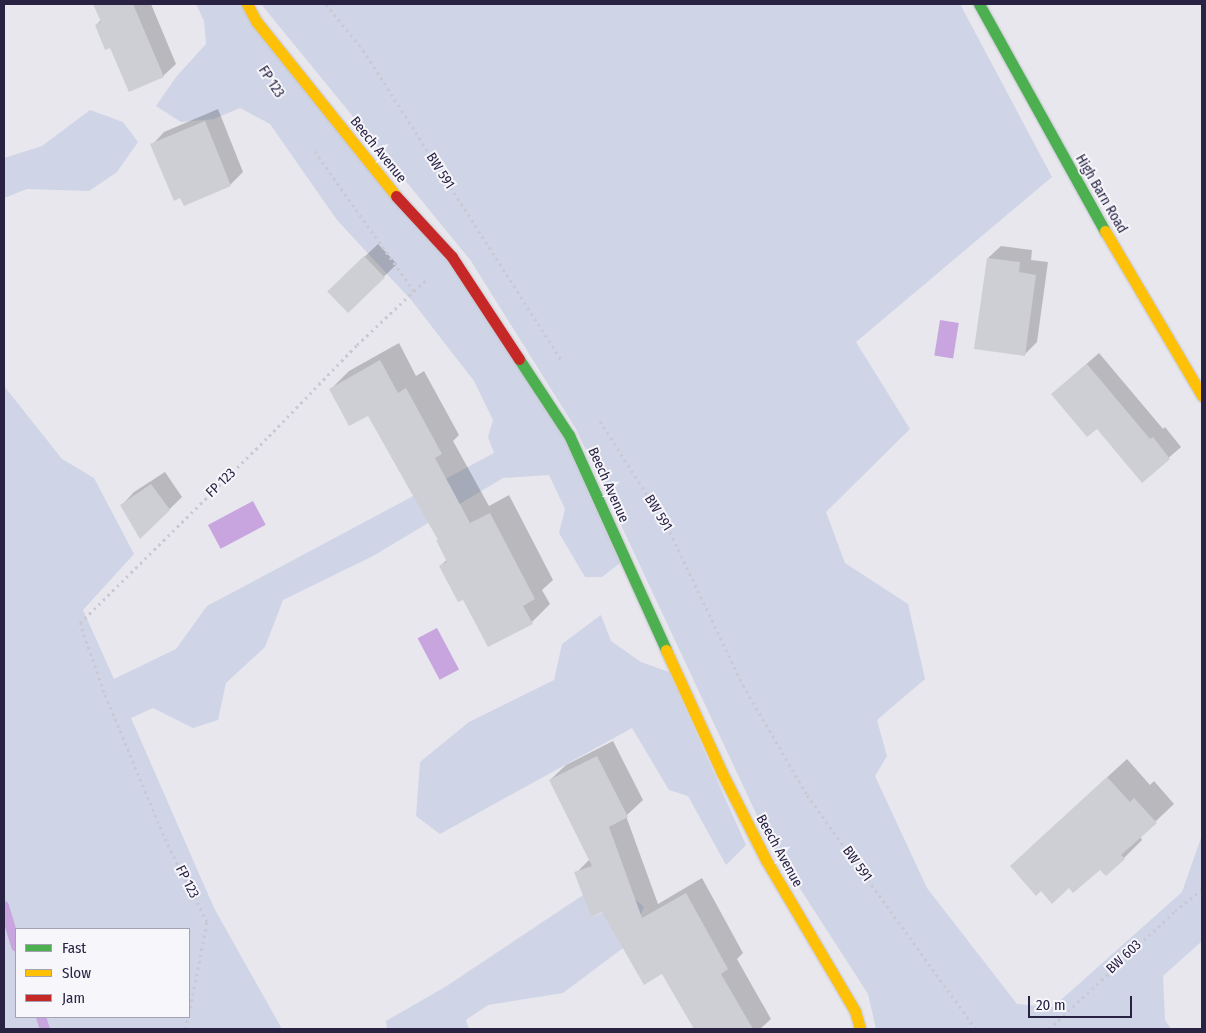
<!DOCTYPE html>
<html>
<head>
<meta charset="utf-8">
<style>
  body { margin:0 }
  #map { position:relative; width:1206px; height:1033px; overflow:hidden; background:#e7e7ed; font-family:"Fira Sans Condensed",sans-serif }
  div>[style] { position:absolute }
  .green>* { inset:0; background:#cfd5e7 }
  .water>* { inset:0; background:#c8a5de; transform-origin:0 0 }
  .shadow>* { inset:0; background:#0003 }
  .stream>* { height:10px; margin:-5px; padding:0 5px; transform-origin:5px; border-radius:5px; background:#c8a5de }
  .building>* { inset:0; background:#ceced5; transform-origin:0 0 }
  .path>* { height:3px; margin-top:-1.5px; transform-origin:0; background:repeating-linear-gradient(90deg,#cac8d2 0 2.5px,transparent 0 6.5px) }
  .roads { filter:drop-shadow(0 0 1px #c4c3cd) drop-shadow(0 0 1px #c4c3cd) }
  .fast>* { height:11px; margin:-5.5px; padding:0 5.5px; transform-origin:5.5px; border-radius:5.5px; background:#4caf50 }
  .slow>* { height:11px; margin:-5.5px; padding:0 5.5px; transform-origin:5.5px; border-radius:5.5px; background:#ffc107 }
  .jam>* { height:11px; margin:-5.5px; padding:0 5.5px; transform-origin:5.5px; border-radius:5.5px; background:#c62828 }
  span { translate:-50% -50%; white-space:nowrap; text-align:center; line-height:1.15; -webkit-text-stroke:4px #f6f6fb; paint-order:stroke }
  .street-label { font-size:14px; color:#292243 }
  .frame { position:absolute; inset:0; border:5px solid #292243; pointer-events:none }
  .legend { position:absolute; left:15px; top:928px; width:175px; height:90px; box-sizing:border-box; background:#f6f6fb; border:1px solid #a4a1b1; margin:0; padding:6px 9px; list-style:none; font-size:15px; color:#292243 }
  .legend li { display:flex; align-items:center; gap:10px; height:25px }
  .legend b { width:25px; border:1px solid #a4a1b1 }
  .scale { position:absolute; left:1028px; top:996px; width:104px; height:22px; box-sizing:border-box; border:2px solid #292243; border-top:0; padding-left:6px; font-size:15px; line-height:18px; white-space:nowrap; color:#292243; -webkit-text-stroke:4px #f6f6fb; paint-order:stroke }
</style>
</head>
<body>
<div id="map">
  <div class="green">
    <i style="clip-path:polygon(evenodd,196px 4px,241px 4px,451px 266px,563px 436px,620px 563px,602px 577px,585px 577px,559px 533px,565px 509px,549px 475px,503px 478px,373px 556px,283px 600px,265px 647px,226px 683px,218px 720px,193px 728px,153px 708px,131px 718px,214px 908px,282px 1029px,4px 1029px,4px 386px,62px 459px,94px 478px,134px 554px,83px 610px,114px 679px,176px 649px,207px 606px,494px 453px,488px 437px,493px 420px,474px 381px,412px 301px,337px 220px,270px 124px,240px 108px,214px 119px,181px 122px,156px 106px,176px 77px,206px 44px,204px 21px,196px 4px,16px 929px,189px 929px,189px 1017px,16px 1017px,16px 929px)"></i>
    <i style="clip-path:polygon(261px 4px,960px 4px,1052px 177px,856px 342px,910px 429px,826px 512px,845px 563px,908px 604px,925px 679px,877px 720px,887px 756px,875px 776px,927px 888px,1017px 1004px,1053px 1007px,1182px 892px,1202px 835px,1202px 941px,1163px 976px,1165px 1020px,1171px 1029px,876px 1029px,868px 994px,768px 839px,576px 429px,471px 261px)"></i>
    <i style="clip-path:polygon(90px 110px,123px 122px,138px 142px,117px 172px,89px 191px,27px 189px,4px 198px,4px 158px,42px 146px)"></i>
    <i style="clip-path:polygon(601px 615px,611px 641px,641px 662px,669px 672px,746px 845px,726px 865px,688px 796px,669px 790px,632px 728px,440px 834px,416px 816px,420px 762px,469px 722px,554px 680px,562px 644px)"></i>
    <i style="clip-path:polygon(583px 895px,591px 917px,636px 900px,644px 907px,627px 945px,563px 993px,488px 1005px,466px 1020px,469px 1029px,387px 1029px,386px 1021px,445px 987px)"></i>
  </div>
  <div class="water">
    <i style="left:940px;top:320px;width:19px;height:36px;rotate:9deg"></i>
    <i style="left:253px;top:501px;width:27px;height:51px;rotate:62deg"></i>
    <i style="left:437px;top:628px;width:47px;height:22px;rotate:62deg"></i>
  </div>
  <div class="shadow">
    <i style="clip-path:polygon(94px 4px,151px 4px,176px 64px,163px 76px,111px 46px,96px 25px,101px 20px)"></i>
    <i style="clip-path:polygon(218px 109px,243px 172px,230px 185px,152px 145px,164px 132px)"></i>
    <i style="clip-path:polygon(378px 244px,397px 264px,347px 312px,341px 279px)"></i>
    <i style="clip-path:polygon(1001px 246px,1032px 250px,1031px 260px,1048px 262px,1037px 342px,1024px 355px,988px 258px)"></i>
    <i style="clip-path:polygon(399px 343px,416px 376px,424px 371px,459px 435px,453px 441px,489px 506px,509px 495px,553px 580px,542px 590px,550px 604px,532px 622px,464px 599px,440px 566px,448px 559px,439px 539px,369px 414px,331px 389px,349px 371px)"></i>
    <i style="clip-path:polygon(1099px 353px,1163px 429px,1165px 427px,1181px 447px,1142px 481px,1097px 428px,1052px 394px)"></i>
    <i style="clip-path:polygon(165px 472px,182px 497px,141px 537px,122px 505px,134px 492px)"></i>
    <i style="clip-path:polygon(613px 741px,643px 800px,626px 816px,658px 904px,702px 878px,743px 953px,737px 959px,771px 1019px,760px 1029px,712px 1029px,709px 1024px,701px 1029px,696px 1029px,663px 973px,603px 911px,576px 873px,590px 859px,550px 780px,566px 765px)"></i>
    <i style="clip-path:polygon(1127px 759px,1150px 785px,1154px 781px,1174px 804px,1140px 836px,1142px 840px,1124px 858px,1030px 848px)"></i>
  </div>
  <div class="stream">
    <i style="left:4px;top:906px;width:42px;rotate:73.3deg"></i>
    <i style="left:41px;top:1017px;width:13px;rotate:72deg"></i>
  </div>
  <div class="building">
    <i style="clip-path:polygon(93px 4px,133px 4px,164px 77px,129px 92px,110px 48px,105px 50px,95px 25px,101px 22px)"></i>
    <i style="clip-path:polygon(205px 121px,231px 186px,184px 206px,180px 198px,174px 201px,150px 144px)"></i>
    <i style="left:364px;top:256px;width:30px;height:51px;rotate:46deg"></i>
    <i style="clip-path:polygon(987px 258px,1020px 262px,1019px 272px,1036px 275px,1025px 356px,974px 349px)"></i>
    <i style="clip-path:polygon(380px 360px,398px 393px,406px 388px,442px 454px,435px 458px,470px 523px,490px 513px,535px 599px,523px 606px,533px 624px,488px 647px,463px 600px,458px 602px,439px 566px,447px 562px,436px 540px,438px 540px,368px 416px,349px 426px,329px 389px)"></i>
    <i style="clip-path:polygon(1087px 364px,1150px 439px,1153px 437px,1170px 459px,1142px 483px,1097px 429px,1087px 437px,1051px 394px)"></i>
    <i style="clip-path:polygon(151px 484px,170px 510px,140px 539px,120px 505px)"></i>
    <i style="clip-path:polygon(597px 756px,628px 817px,609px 827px,642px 918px,686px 893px,728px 969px,721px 974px,753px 1029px,694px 1029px,662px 974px,644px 985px,602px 912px,591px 917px,574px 872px,592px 866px,549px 780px)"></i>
    <i style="clip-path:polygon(1107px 777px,1130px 802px,1134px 798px,1157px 823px,1121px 855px,1125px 859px,1106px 876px,1100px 870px,1073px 893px,1069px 888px,1052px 904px,1041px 891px,1036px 896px,1010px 866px)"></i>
  </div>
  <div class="path">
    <i style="left:326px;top:4px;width:59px;rotate:51.2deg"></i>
    <i style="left:363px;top:50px;width:371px;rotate:57.4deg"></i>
    <i style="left:414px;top:291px;width:19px;rotate:-43deg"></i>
    <i style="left:600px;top:421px;width:125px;rotate:57.5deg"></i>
    <i style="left:667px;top:526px;width:176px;rotate:64.5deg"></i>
    <i style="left:743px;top:685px;width:127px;rotate:59.8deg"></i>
    <i style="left:807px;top:795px;width:289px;rotate:54.2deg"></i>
    <i style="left:189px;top:1014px;width:94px;rotate:-78.9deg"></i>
    <i style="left:207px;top:922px;width:91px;rotate:-116.8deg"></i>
    <i style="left:166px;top:841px;width:161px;rotate:-112.6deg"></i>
    <i style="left:104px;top:692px;width:73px;rotate:-109.2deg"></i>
    <i style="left:80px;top:623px;width:266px;rotate:-44.7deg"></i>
    <i style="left:269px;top:436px;width:127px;rotate:-46deg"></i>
    <i style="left:357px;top:345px;width:79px;rotate:-43.5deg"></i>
    <i style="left:414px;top:291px;width:174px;rotate:-125.4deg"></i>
    <i style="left:186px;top:1029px;width:12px;rotate:-81deg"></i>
    <i style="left:1049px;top:1029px;width:173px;rotate:-43.1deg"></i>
    <i style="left:1175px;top:911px;width:35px;rotate:-39deg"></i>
  </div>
  <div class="roads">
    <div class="fast">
      <i style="left:979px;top:4px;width:260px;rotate:61deg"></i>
      <i style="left:519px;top:359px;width:91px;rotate:56.7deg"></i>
      <i style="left:569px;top:435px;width:236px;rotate:65.7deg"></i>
    </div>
    <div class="slow">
      <i style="left:247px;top:4px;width:19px;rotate:62deg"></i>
      <i style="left:256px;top:21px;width:224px;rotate:51.3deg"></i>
      <i style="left:1105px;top:231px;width:191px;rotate:59.5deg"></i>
      <i style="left:666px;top:650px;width:135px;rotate:65.5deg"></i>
      <i style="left:722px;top:773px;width:97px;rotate:63.2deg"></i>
      <i style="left:766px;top:860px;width:175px;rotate:59.5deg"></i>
      <i style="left:855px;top:1011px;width:19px;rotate:74deg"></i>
    </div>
    <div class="jam">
      <i style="left:396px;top:196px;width:83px;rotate:47.4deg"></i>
      <i style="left:452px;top:257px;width:122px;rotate:56.7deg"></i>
    </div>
  </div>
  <div class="street-label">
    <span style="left:271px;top:82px;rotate:57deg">FP 123</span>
    <span style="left:378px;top:150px;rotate:51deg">Beech Avenue</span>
    <span style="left:440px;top:171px;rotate:57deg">BW 591</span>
    <span style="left:1101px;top:194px;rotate:60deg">High Barn Road</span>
    <span style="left:221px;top:483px;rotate:-44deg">FP 123</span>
    <span style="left:608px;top:485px;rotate:66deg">Beech Avenue</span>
    <span style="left:658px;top:513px;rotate:58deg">BW 591</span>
    <span style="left:779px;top:851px;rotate:61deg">Beech Avenue</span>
    <span style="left:857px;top:864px;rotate:54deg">BW 591</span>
    <span style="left:187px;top:882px;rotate:63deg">FP 123</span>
    <span style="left:1124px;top:957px;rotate:-43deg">BW 603</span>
  </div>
  <div class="frame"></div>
  <ul class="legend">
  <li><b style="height:6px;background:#4caf50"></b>Fast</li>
  <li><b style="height:6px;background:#ffc107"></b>Slow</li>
  <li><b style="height:6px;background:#c62828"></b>Jam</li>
  </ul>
  <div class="scale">20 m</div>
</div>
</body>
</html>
